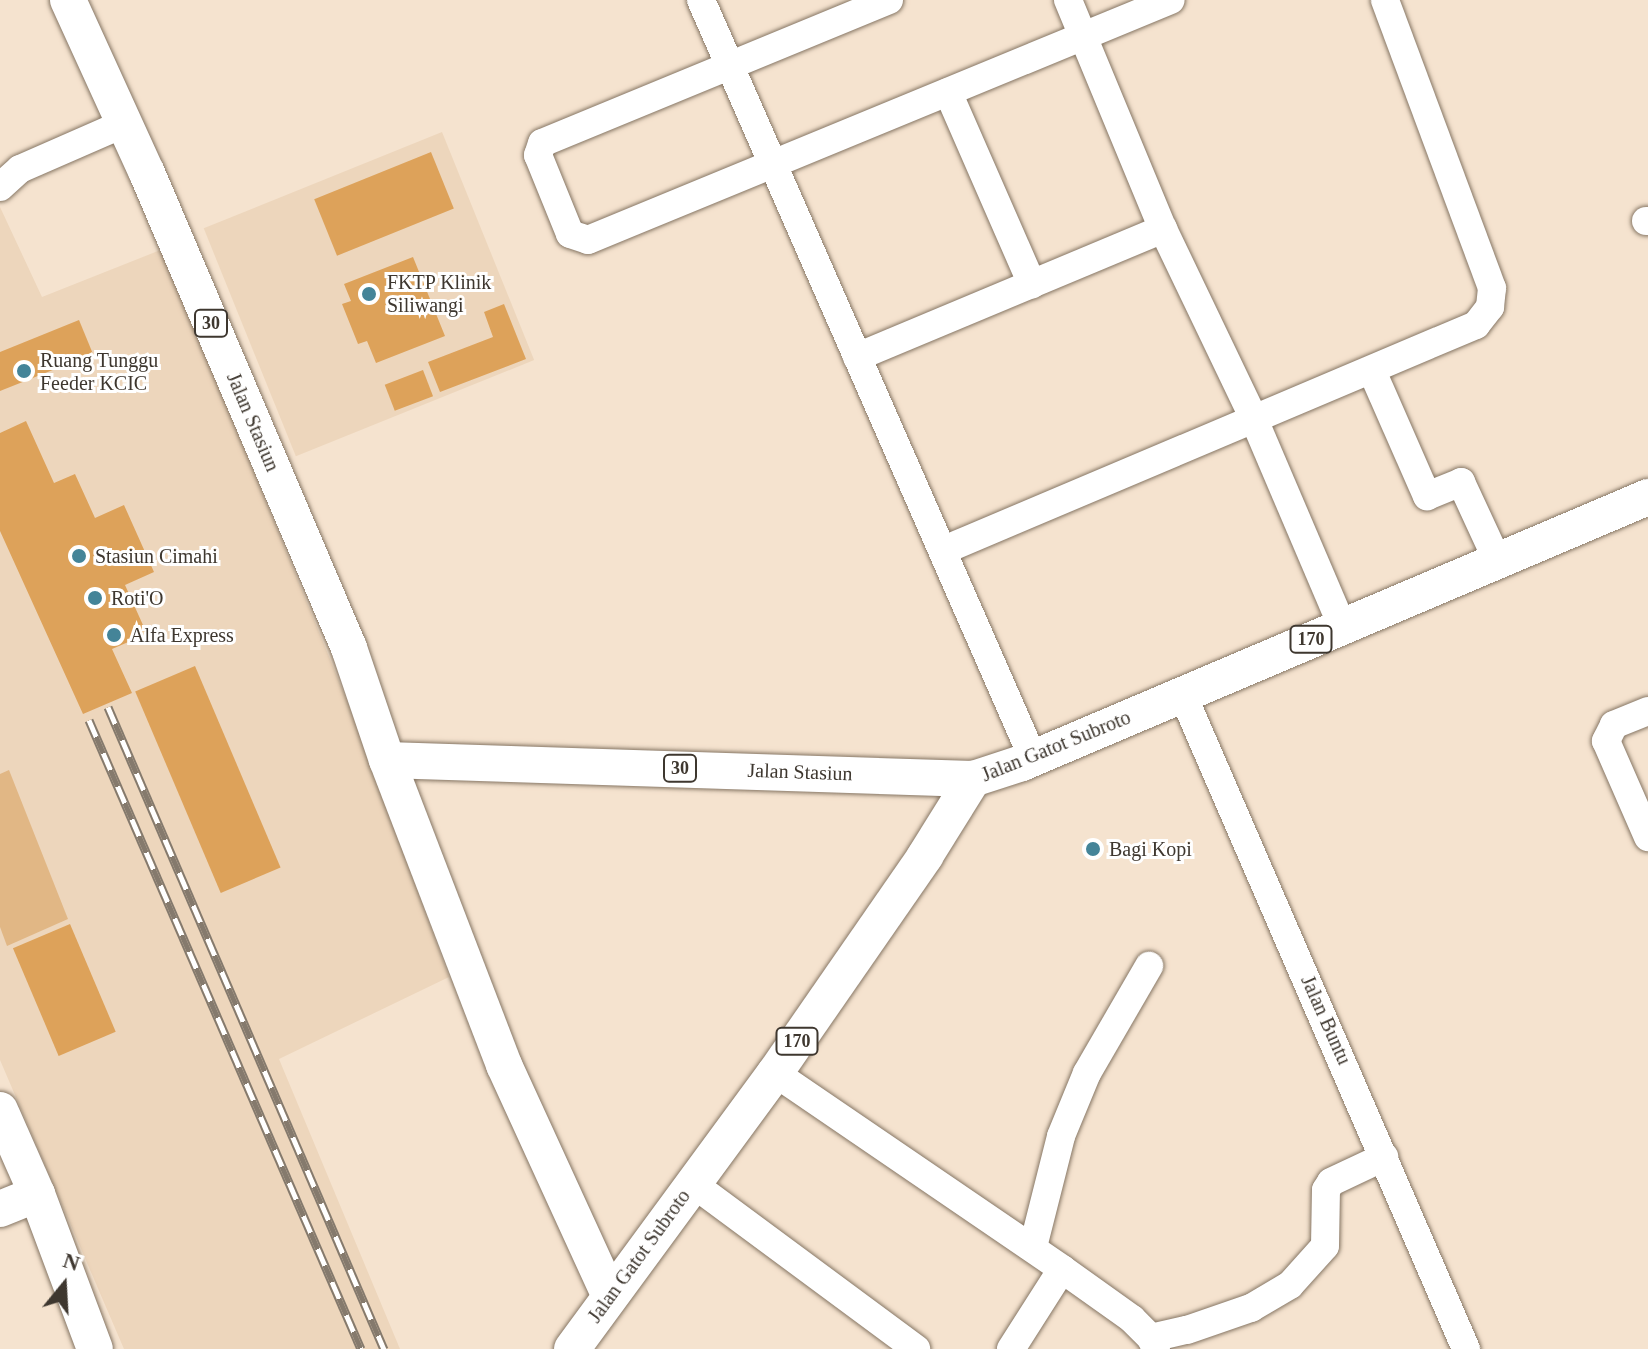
<!DOCTYPE html>
<html>
<head>
<meta charset="utf-8">
<style>
  body { margin:0 }
  #map { position:relative; width:1648px; height:1349px; overflow:hidden; background:#f5e3cf; font-family:"Times New Roman",serif }
  div>[style] { position:absolute }
  .built>* { inset:0; background:#edd6bc; transform-origin:0 0 }
  .green>* { inset:0; background:#e1b785 }
  .building>* { inset:0; background:#dda25a; transform-origin:0 0 }
  .roads { filter:drop-shadow(0 0 2px #867664) drop-shadow(0 0 2px #867664) }
  .minor>* { height:28px; margin:-14px; padding:0 14px; transform-origin:14px; border-radius:14px; background:#fff }
  .major>* { height:36px; margin:-18px; padding:0 18px; transform-origin:18px; border-radius:18px; background:#fff }
  .rail>* { height:9px; margin-top:-4.5px; transform-origin:0; background:repeating-linear-gradient(90deg,#fff 0 18px,#857a6d 0 36px); box-sizing:border-box; border-block:2px solid #857a6d }
  .dots>* { width:22px; height:22px; translate:-50% -50%; box-sizing:border-box; border:4px solid #fff; border-radius:50% }
  span { translate:-50% -50%; white-space:nowrap; text-align:center; line-height:1.15; -webkit-text-stroke:6px #fff; paint-order:stroke }
  .shield-label span { padding:2px 6px; background:#fff; border:2px solid; border-radius:6px; -webkit-text-stroke-width:0 }
  .shield-label { font-size:18px; color:#3e372f; font-weight:700 }
  .poi-label { font-size:20px; color:#3e372f }
  .left { translate:0 -50%; text-align:left }
  .street-label { font-size:20px; color:#3e372f }
  .north { position:absolute; left:24px; top:1245px; width:80px; height:80px; -webkit-text-stroke:6px #fff; paint-order:stroke; rotate:18deg; font-size:22px; font-weight:700; line-height:32px; text-align:center; color:#3e372f }
  .north::after { content:''; display:block; margin:auto; width:28px; height:36px; background:#3e372f; clip-path:polygon(50% 0,100% 100%,50% 72%,0 100%) }
</style>
</head>
<body>
<div id="map">
  <div class="built">
    <i style="left:442px;top:132px;width:246px;height:257px;rotate:68deg"></i>
    <i style="clip-path:polygon(0 207px,42px 297px,163px 249px,356px 723px,449px 977px,279px 1059px,400px 1349px,124px 1349px,0 1060px)"></i>
  </div>
  <div class="green">
    <i style="clip-path:polygon(9px 770px,68px 919px,7px 946px,0 927px,0 774px)"></i>
  </div>
  <div class="building">
    <i style="left:431px;top:152px;width:61px;height:126px;rotate:68deg"></i>
    <i style="clip-path:polygon(413px 257px,445px 336px,376px 363px,367px 341px,358px 344px,342px 304px,351px 301px,344px 284px)"></i>
    <i style="clip-path:polygon(504px 304px,526px 359px,440px 392px,428px 362px,493px 337px,484px 312px)"></i>
    <i style="clip-path:polygon(79px 320px,93px 354px,0 391px,0 352px)"></i>
    <i style="left:423px;top:370px;width:28px;height:41px;rotate:69deg"></i>
    <i style="clip-path:polygon(26px 421px,54px 483px,75px 474px,95px 518px,124px 505px,154px 572px,125px 585px,147px 634px,112px 649px,132px 693px,83px 714px,0 531px,0 433px)"></i>
    <i style="left:195px;top:666px;width:219px;height:65px;rotate:67deg"></i>
    <i style="left:70px;top:924px;width:117px;height:62px;rotate:67deg"></i>
  </div>
  <div class="roads">
    <div class="minor">
      <i style="left:701px;top:0;width:828px;rotate:66.35deg"></i>
      <i style="left:889px;top:0;width:375px;rotate:157.6deg"></i>
      <i style="left:542px;top:143px;width:13px;rotate:108deg"></i>
      <i style="left:538px;top:155px;width:85px;rotate:67.9deg"></i>
      <i style="left:570px;top:234px;width:19px;rotate:18deg"></i>
      <i style="left:588px;top:240px;width:630px;rotate:-22.38deg"></i>
      <i style="left:1068px;top:0;width:248px;rotate:67.5deg"></i>
      <i style="left:1163px;top:229px;width:208px;rotate:64.4deg"></i>
      <i style="left:1253px;top:417px;width:227px;rotate:66.9deg"></i>
      <i style="left:948px;top:92px;width:210px;rotate:66.4deg"></i>
      <i style="left:0;top:187px;width:27px;rotate:-42deg"></i>
      <i style="left:20px;top:169px;width:112px;rotate:-23.6deg"></i>
      <i style="left:1646px;top:221px;width:2px"></i>
      <i style="left:857px;top:357px;width:332px;rotate:-22.7deg"></i>
      <i style="left:1372px;top:371px;width:137px;rotate:66.3deg"></i>
      <i style="left:1427px;top:496px;width:37px;rotate:-22deg"></i>
      <i style="left:1461px;top:482px;width:86px;rotate:65.2deg"></i>
      <i style="left:944px;top:550px;width:578px;rotate:-22.93deg"></i>
      <i style="left:1476px;top:325px;width:23px;rotate:-52deg"></i>
      <i style="left:1490px;top:307px;width:19px;rotate:-84deg"></i>
      <i style="left:1492px;top:288px;width:307px;rotate:-110.4deg"></i>
      <i style="left:1182px;top:693px;width:715px;rotate:66.59deg"></i>
      <i style="left:1648px;top:711px;width:37px;rotate:158deg"></i>
      <i style="left:1614px;top:725px;width:18px;rotate:117deg"></i>
      <i style="left:1606px;top:741px;width:105px;rotate:66.4deg"></i>
      <i style="left:775px;top:1073px;width:348px;rotate:34.3deg"></i>
      <i style="left:1062px;top:1269px;width:95px;rotate:122.5deg"></i>
      <i style="left:692px;top:1183px;width:279px;rotate:36.5deg"></i>
      <i style="left:1033px;top:1247px;width:114px;rotate:-75.8deg"></i>
      <i style="left:1061px;top:1136px;width:68px;rotate:-67.6deg"></i>
      <i style="left:1087px;top:1073px;width:124px;rotate:-59.9deg"></i>
      <i style="left:1062px;top:1269px;width:86px;rotate:35.5deg"></i>
      <i style="left:1132px;top:1319px;width:27px;rotate:45deg"></i>
      <i style="left:1151px;top:1338px;width:12px;rotate:66deg"></i>
      <i style="left:1151px;top:1338px;width:37px;rotate:-13deg"></i>
      <i style="left:1187px;top:1330px;width:68px;rotate:-19deg"></i>
      <i style="left:1251px;top:1308px;width:45px;rotate:-30.5deg"></i>
      <i style="left:1290px;top:1285px;width:52px;rotate:-48.1deg"></i>
      <i style="left:1325px;top:1246px;width:56px;rotate:-89deg"></i>
      <i style="left:1326px;top:1190px;width:9px;rotate:-58deg"></i>
      <i style="left:1331px;top:1182px;width:59px;rotate:-25.3deg"></i>
    </div>
    <div class="major">
      <i style="left:68px;top:0;width:190px;rotate:65.5deg"></i>
      <i style="left:147px;top:173px;width:516px;rotate:66.96deg"></i>
      <i style="left:349px;top:648px;width:118px;rotate:71.3deg"></i>
      <i style="left:387px;top:760px;width:327px;rotate:69deg"></i>
      <i style="left:504px;top:1065px;width:254px;rotate:65.4deg"></i>
      <i style="left:387px;top:760px;width:586px;rotate:1.86deg"></i>
      <i style="left:973px;top:779px;width:52px;rotate:-18.1deg"></i>
      <i style="left:1022px;top:763px;width:680px;rotate:-23.02deg"></i>
      <i style="left:0;top:1110px;width:92px;rotate:66.2deg"></i>
      <i style="left:37px;top:1194px;width:165px;rotate:69.5deg"></i>
      <i style="left:0;top:1209px;width:40px;rotate:-22deg"></i>
      <i style="left:572px;top:1349px;width:343px;rotate:-53.7deg"></i>
      <i style="left:775px;top:1073px;width:264px;rotate:-55.3deg"></i>
      <i style="left:925px;top:856px;width:91px;rotate:-58.1deg"></i>
    </div>
  </div>
  <div class="rail">
    <i style="left:108px;top:707px;width:699px;rotate:66.74deg"></i>
    <i style="left:89px;top:720px;width:685px;rotate:66.61deg"></i>
  </div>
  <div class="dots">
    <i style="left:369px;top:294px;background:#448498"></i>
    <i style="left:24px;top:371px;background:#448498"></i>
    <i style="left:79px;top:556px;background:#448498"></i>
    <i style="left:95px;top:598px;background:#448498"></i>
    <i style="left:114px;top:635px;background:#448498"></i>
    <i style="left:1093px;top:849px;background:#448498"></i>
  </div>
  <div class="shield-label">
    <span style="left:211px;top:323px">30</span>
    <span style="left:1311px;top:639px">170</span>
    <span style="left:680px;top:768px">30</span>
    <span style="left:797px;top:1041px">170</span>
  </div>
  <div class="poi-label">
    <span class="left" style="left:387px;top:294px">FKTP Klinik<br>Siliwangi</span>
    <span class="left" style="left:40px;top:372px">Ruang Tunggu<br>Feeder KCIC</span>
    <span class="left" style="left:95px;top:556px">Stasiun Cimahi</span>
    <span class="left" style="left:111px;top:598px">Roti'O</span>
    <span class="left" style="left:130px;top:635px">Alfa Express</span>
    <span class="left" style="left:1109px;top:849px">Bagi Kopi</span>
  </div>
  <div class="street-label">
    <span style="left:253px;top:422px;rotate:67deg">Jalan Stasiun</span>
    <span style="left:1056px;top:746px;rotate:-22deg">Jalan Gatot Subroto</span>
    <span style="left:800px;top:772px;rotate:2deg">Jalan Stasiun</span>
    <span style="left:1326px;top:1020px;rotate:66deg">Jalan Buntu</span>
    <span style="left:639px;top:1256px;rotate:-54deg">Jalan Gatot Subroto</span>
  </div>
  <div class="north">N</div>
</div>
</body>
</html>
